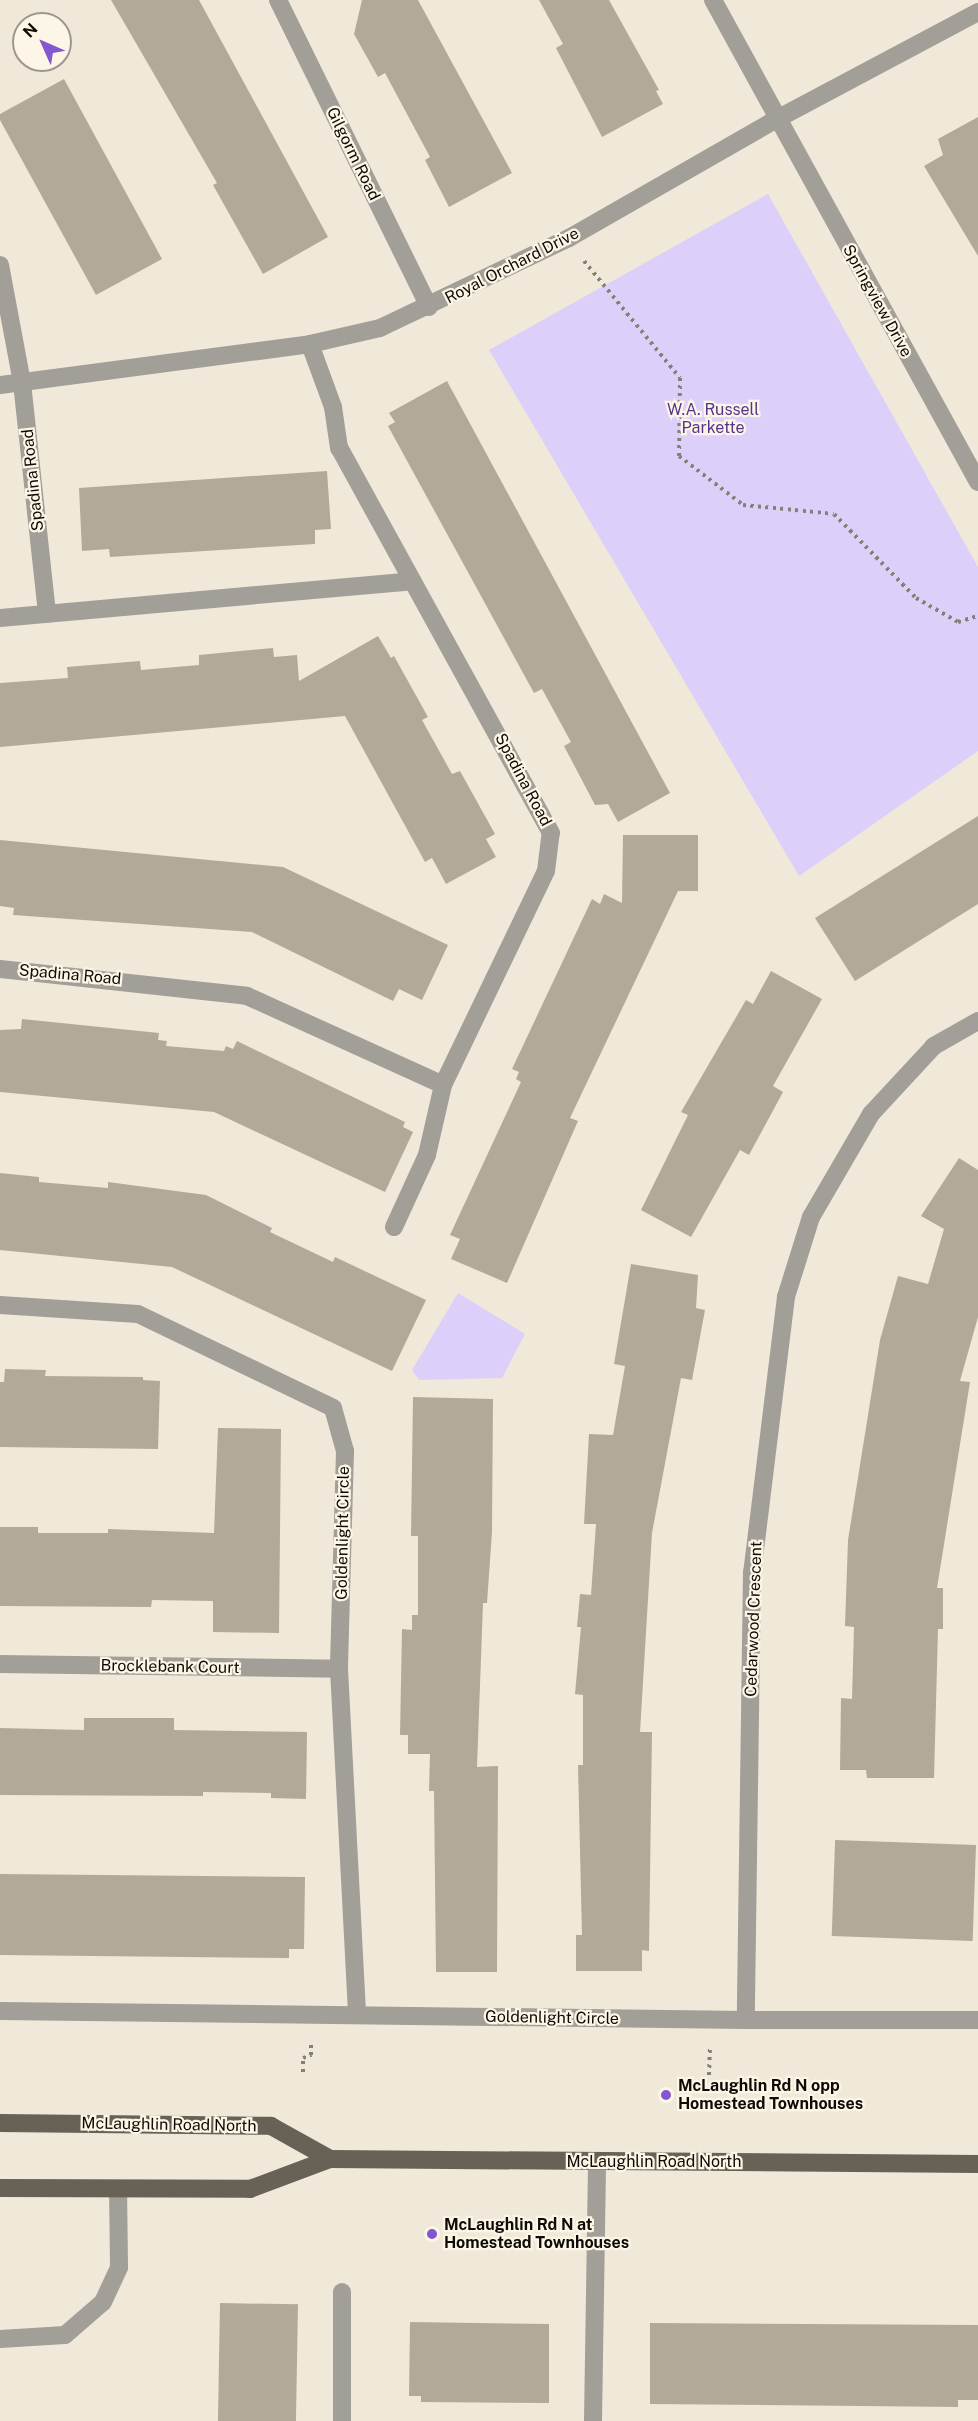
<!DOCTYPE html>
<html>
<head>
<meta charset="utf-8">
<style>
  body { margin:0 }
  #map { position:relative; width:978px; height:2421px; overflow:hidden; background:#f0e8d9; font-family:"Public Sans",sans-serif }
  div>[style] { position:absolute }
  .green>* { inset:0; background:#dcd0fb }
  .building>* { inset:0; background:#b1aa9b; transform-origin:0 0 }
  .path>* { height:4px; margin-top:-2px; transform-origin:0; background:repeating-linear-gradient(90deg,#868177 0 3px,transparent 0 7.5px) }
  .minor>* { height:18px; margin:-9px; padding:0 9px; transform-origin:9px; border-radius:9px; background:#a29e98 }
  .major>* { height:18px; margin:-9px; padding:0 9px; transform-origin:9px; border-radius:9px; background:#676156 }
  .dots>* { width:16px; height:16px; translate:-50% -50%; box-sizing:border-box; border:3px solid #fdf6e6; border-radius:50% }
  span { translate:-50% -50%; white-space:nowrap; text-align:center; line-height:1.15; -webkit-text-stroke:4.5px #fdf6e6; paint-order:stroke }
  .street-label { font-size:16px; color:#0e0b07 }
  .park-label { font-size:16px; color:#55348c }
  .poi-label { font-size:16px; color:#0e0b07; font-weight:700 }
  .left { translate:0 -50%; text-align:left }
  .north { position:absolute; left:12px; top:12px; width:60px; height:60px; box-sizing:border-box; background:#fdf6e6; border:2px solid #9d988d; border-radius:50%; rotate:315deg; font-size:16px; font-weight:700; line-height:24px; text-align:center; color:#0e0b07 }
  .north::after { content:''; display:block; margin:auto; width:21px; height:27px; background:#8457d0; clip-path:polygon(50% 0,100% 100%,50% 72%,0 100%) }
</style>
</head>
<body>
<div id="map">
  <div class="green">
    <i style="clip-path:polygon(768px 194px,978px 567px,978px 751px,799px 876px,489px 350px)"></i>
    <i style="clip-path:polygon(458px 1293px,525px 1334px,502px 1378px,419px 1380px,412px 1370px)"></i>
  </div>
  <div class="building">
    <i style="clip-path:polygon(111px 0,199px 0,328px 237px,263px 274px,213px 185px,217px 183px)"></i>
    <i style="clip-path:polygon(362px 0,418px 0,512px 173px,449px 207px,425px 160px,430px 157px,385px 73px,378px 77px,354px 34px)"></i>
    <i style="clip-path:polygon(539px 0,609px 0,659px 90px,656px 91px,663px 104px,602px 137px,556px 48px,563px 44px)"></i>
    <i style="clip-path:polygon(64px 79px,162px 259px,96px 295px,0 120px,0 114px)"></i>
    <i style="clip-path:polygon(978px 117px,978px 256px,924px 166px,943px 155px,938px 139px)"></i>
    <i style="clip-path:polygon(447px 381px,670px 793px,618px 822px,608px 804px,595px 805px,564px 746px,571px 742px,542px 689px,534px 693px,388px 426px,395px 422px,389px 413px)"></i>
    <i style="clip-path:polygon(327px 471px,331px 529px,315px 530px,315px 544px,110px 557px,109px 549px,82px 551px,79px 488px)"></i>
    <i style="clip-path:polygon(378px 636px,391px 658px,394px 656px,428px 717px,422px 720px,452px 774px,460px 771px,495px 834px,486px 839px,496px 857px,446px 884px,432px 858px,425px 862px,345px 716px,0 747px,0 683px,68px 678px,67px 667px,140px 661px,141px 670px,199px 665px,199px 655px,273px 648px,274px 657px,297px 655px,299px 681px)"></i>
    <i style="clip-path:polygon(978px 816px,978px 904px,855px 981px,815px 918px)"></i>
    <i style="clip-path:polygon(623px 835px,698px 835px,698px 891px,678px 891px,570px 1118px,578px 1121px,507px 1283px,451px 1259px,460px 1239px,450px 1235px,521px 1082px,516px 1079px,519px 1072px,512px 1069px,592px 899px,600px 904px,604px 894px,622px 903px)"></i>
    <i style="clip-path:polygon(0 840px,283px 867px,448px 945px,422px 1000px,399px 989px,393px 1001px,252px 932px,13px 915px,14px 908px,0 906px)"></i>
    <i style="clip-path:polygon(771px 971px,822px 999px,773px 1086px,783px 1092px,749px 1155px,740px 1150px,691px 1237px,641px 1210px,688px 1115px,681px 1112px,746px 1000px,753px 1004px)"></i>
    <i style="clip-path:polygon(22px 1019px,159px 1033px,158px 1040px,167px 1041px,166px 1046px,224px 1051px,226px 1046px,233px 1049px,237px 1041px,405px 1122px,403px 1127px,413px 1132px,385px 1192px,214px 1112px,0 1092px,0 1030px,21px 1029px)"></i>
    <i style="clip-path:polygon(959px 1158px,978px 1170px,978px 1317px,960px 1381px,970px 1382px,937px 1588px,943px 1588px,943px 1629px,938px 1629px,934px 1778px,867px 1778px,866px 1770px,840px 1770px,841px 1698px,852px 1699px,854px 1627px,845px 1626px,848px 1540px,880px 1340px,898px 1276px,928px 1284px,944px 1229px,921px 1216px)"></i>
    <i style="clip-path:polygon(0 1173px,39px 1177px,39px 1182px,108px 1188px,108px 1182px,206px 1195px,272px 1228px,270px 1232px,333px 1262px,335px 1257px,426px 1300px,392px 1371px,172px 1267px,0 1250px)"></i>
    <i style="clip-path:polygon(631px 1264px,698px 1275px,696px 1308px,705px 1310px,692px 1380px,681px 1378px,652px 1533px,640px 1732px,652px 1732px,649px 1951px,642px 1950px,642px 1971px,576px 1971px,576px 1935px,582px 1935px,578px 1765px,583px 1765px,583px 1695px,575px 1694px,581px 1627px,577px 1627px,580px 1594px,591px 1595px,596px 1524px,584px 1524px,589px 1434px,613px 1435px,625px 1366px,614px 1364px)"></i>
    <i style="clip-path:polygon(5px 1369px,46px 1370px,45px 1376px,143px 1377px,143px 1380px,160px 1381px,158px 1449px,0 1447px,0 1382px,4px 1382px)"></i>
    <i style="clip-path:polygon(413px 1397px,493px 1399px,492px 1532px,487px 1603px,483px 1603px,477px 1767px,498px 1766px,497px 1972px,436px 1972px,434px 1791px,429px 1791px,430px 1754px,408px 1754px,408px 1735px,400px 1735px,402px 1629px,412px 1630px,412px 1615px,418px 1615px,418px 1536px,411px 1536px)"></i>
    <i style="clip-path:polygon(218px 1428px,281px 1429px,279px 1633px,213px 1632px,213px 1601px,152px 1600px,151px 1607px,0 1606px,0 1527px,38px 1527px,38px 1533px,108px 1533px,108px 1529px,214px 1533px)"></i>
    <i style="clip-path:polygon(84px 1718px,174px 1718px,174px 1730px,307px 1732px,306px 1799px,271px 1798px,271px 1793px,203px 1792px,203px 1796px,0 1795px,0 1728px,84px 1730px)"></i>
    <i style="left:976px;top:1845px;width:96px;height:141px;rotate:92deg"></i>
    <i style="clip-path:polygon(0 1874px,305px 1877px,304px 1949px,289px 1949px,289px 1958px,0 1955px)"></i>
    <i style="left:220px;top:2303px;width:78px;height:118px;rotate:1deg"></i>
    <i style="clip-path:polygon(410px 2322px,549px 2324px,549px 2403px,421px 2402px,421px 2396px,409px 2396px)"></i>
    <i style="clip-path:polygon(650px 2323px,978px 2325px,978px 2400px,958px 2400px,958px 2407px,650px 2404px)"></i>
  </div>
  <div class="path">
    <i style="left:584px;top:261px;width:151px;rotate:50.6deg"></i>
    <i style="left:680px;top:378px;width:78px;rotate:90.7deg"></i>
    <i style="left:679px;top:456px;width:81px;rotate:37.4deg"></i>
    <i style="left:743px;top:505px;width:91px;rotate:5.6deg"></i>
    <i style="left:834px;top:514px;width:117px;rotate:45.7deg"></i>
    <i style="left:916px;top:598px;width:48px;rotate:29.7deg"></i>
    <i style="left:958px;top:622px;width:21px;rotate:-17deg"></i>
    <i style="left:303px;top:2072px;width:14px;rotate:-90deg"></i>
    <i style="left:303px;top:2058px;width:9px;rotate:-21deg"></i>
    <i style="left:311px;top:2055px;width:13px;rotate:-90deg"></i>
    <i style="left:709px;top:2075px;width:29px;rotate:-88deg"></i>
  </div>
  <div class="minor">
    <i style="left:278px;top:0;width:342px;rotate:63.8deg"></i>
    <i style="left:713px;top:0;width:550px;rotate:61.2deg"></i>
    <i style="left:0;top:265px;width:120px;rotate:79.4deg"></i>
    <i style="left:22px;top:383px;width:232px;rotate:83.8deg"></i>
    <i style="left:0;top:385px;width:313px;rotate:-7.5deg"></i>
    <i style="left:310px;top:344px;width:72px;rotate:-12.9deg"></i>
    <i style="left:380px;top:328px;width:209px;rotate:-25.5deg"></i>
    <i style="left:569px;top:238px;width:240px;rotate:-29.8deg"></i>
    <i style="left:777px;top:119px;width:228px;rotate:-28deg"></i>
    <i style="left:0;top:618px;width:414px;rotate:-5.1deg"></i>
    <i style="left:0;top:969px;width:248px;rotate:6.2deg"></i>
    <i style="left:247px;top:996px;width:215px;rotate:24.4deg"></i>
    <i style="left:443px;top:1085px;width:237px;rotate:-64.3deg"></i>
    <i style="left:546px;top:871px;width:38px;rotate:-83deg"></i>
    <i style="left:551px;top:833px;width:440px;rotate:-118.8deg"></i>
    <i style="left:339px;top:448px;width:41px;rotate:-98.3deg"></i>
    <i style="left:333px;top:407px;width:67px;rotate:-110.1deg"></i>
    <i style="left:978px;top:1021px;width:51px;rotate:150.4deg"></i>
    <i style="left:934px;top:1046px;width:93px;rotate:132.8deg"></i>
    <i style="left:871px;top:1114px;width:119px;rotate:120.2deg"></i>
    <i style="left:811px;top:1217px;width:84px;rotate:107.4deg"></i>
    <i style="left:786px;top:1297px;width:277px;rotate:97deg"></i>
    <i style="left:752px;top:1572px;width:448px;rotate:90.8deg"></i>
    <i style="left:746px;top:2020px;width:232px"></i>
    <i style="left:394px;top:1227px;width:79px;rotate:-65.4deg"></i>
    <i style="left:427px;top:1155px;width:72px;rotate:-77.1deg"></i>
    <i style="left:0;top:1305px;width:138px;rotate:3.7deg"></i>
    <i style="left:138px;top:1314px;width:216px;rotate:25.7deg"></i>
    <i style="left:333px;top:1408px;width:45px;rotate:74.4deg"></i>
    <i style="left:345px;top:1451px;width:218px;rotate:91.6deg"></i>
    <i style="left:339px;top:1669px;width:346px;rotate:87deg"></i>
    <i style="left:0;top:1664px;width:339px;rotate:0.8deg"></i>
    <i style="left:0;top:2011px;width:746px;rotate:0.69deg"></i>
    <i style="left:342px;top:2292px;width:129px;rotate:90deg"></i>
    <i style="left:0;top:2339px;width:65px;rotate:-3.5deg"></i>
    <i style="left:65px;top:2335px;width:50px;rotate:-41deg"></i>
    <i style="left:103px;top:2302px;width:38px;rotate:-65deg"></i>
    <i style="left:119px;top:2267px;width:78px;rotate:-90.7deg"></i>
    <i style="left:593px;top:2421px;width:259px;rotate:-89.1deg"></i>
  </div>
  <div class="major">
    <i style="left:0;top:2123px;width:271px;rotate:0.6deg"></i>
    <i style="left:271px;top:2126px;width:68px;rotate:29.2deg"></i>
    <i style="left:0;top:2188px;width:250px;rotate:0.2deg"></i>
    <i style="left:250px;top:2189px;width:85px;rotate:-20.6deg"></i>
    <i style="left:330px;top:2159px;width:648px;rotate:0.44deg"></i>
  </div>
  <div class="dots">
    <i style="left:666px;top:2095px;background:#8457d0"></i>
    <i style="left:432px;top:2234px;background:#8457d0"></i>
  </div>
  <div class="street-label">
    <span style="left:353px;top:154px;rotate:64deg">Gilgorm Road</span>
    <span style="left:512px;top:266px;rotate:-27deg">Royal Orchard Drive</span>
    <span style="left:877px;top:301px;rotate:61deg">Springview Drive</span>
    <span style="left:33px;top:480px;rotate:-96deg">Spadina Road</span>
    <span style="left:523px;top:780px;rotate:62deg">Spadina Road</span>
    <span style="left:70px;top:975px;rotate:5deg">Spadina Road</span>
    <span style="left:343px;top:1533px;rotate:-89deg">Goldenlight Circle</span>
    <span style="left:754px;top:1619px;rotate:-88deg">Cedarwood Crescent</span>
    <span style="left:170px;top:1667px;rotate:1deg">Brocklebank Court</span>
    <span style="left:552px;top:2018px;rotate:1deg">Goldenlight Circle</span>
    <span style="left:169px;top:2125px;rotate:1deg">McLaughlin Road North</span>
    <span style="left:654px;top:2162px">McLaughlin Road North</span>
  </div>
  <div class="park-label">
    <span style="left:713px;top:419px">W.A. Russell<br>Parkette</span>
  </div>
  <div class="poi-label">
    <span class="left" style="left:678px;top:2095px">McLaughlin Rd N opp<br>Homestead Townhouses</span>
    <span class="left" style="left:444px;top:2234px">McLaughlin Rd N at<br>Homestead Townhouses</span>
  </div>
  <div class="north">N</div>
</div>
</body>
</html>
